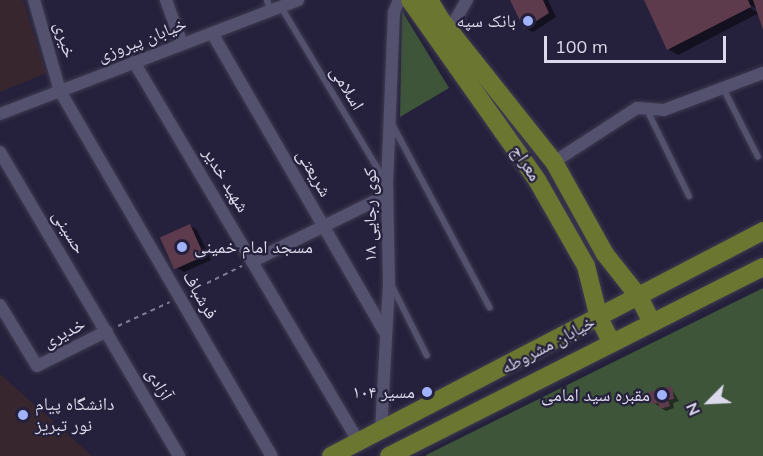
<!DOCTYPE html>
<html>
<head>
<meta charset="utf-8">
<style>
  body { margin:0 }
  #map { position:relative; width:763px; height:456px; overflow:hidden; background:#25203b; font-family:Mulish,"Noto Naskh Arabic",sans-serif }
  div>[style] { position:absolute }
  .education>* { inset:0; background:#38262f }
  .green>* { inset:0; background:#3e553a }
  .shadow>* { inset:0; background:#0007 }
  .building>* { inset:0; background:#5d3b4c; transform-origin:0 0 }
  .path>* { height:2px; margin-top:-1px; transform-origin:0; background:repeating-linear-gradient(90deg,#807c93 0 4.5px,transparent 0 9px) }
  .roads { filter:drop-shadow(0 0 2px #3f3b51) drop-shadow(0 0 2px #3f3b51) }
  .service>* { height:6px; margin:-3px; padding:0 3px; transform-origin:3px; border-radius:3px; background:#54516f }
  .minor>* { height:12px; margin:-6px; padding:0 6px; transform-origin:6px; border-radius:6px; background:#54516f }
  .primary>* { height:18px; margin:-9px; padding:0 9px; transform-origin:9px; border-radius:9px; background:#6b7631 }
  .dots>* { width:16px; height:16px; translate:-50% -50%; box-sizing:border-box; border:3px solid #25203b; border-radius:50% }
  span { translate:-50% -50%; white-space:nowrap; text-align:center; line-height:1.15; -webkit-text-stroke:4.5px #25203b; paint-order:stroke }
  .poi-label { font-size:18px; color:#dbd9eb }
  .right { translate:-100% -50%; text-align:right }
  .left { translate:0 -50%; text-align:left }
  .street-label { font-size:18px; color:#dbd9eb }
  .north { position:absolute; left:679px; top:372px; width:60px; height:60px; -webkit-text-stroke:4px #25203b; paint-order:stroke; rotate:246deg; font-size:16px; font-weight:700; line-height:24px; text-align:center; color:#dbd9eb }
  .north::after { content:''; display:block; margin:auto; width:21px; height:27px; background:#dbd9eb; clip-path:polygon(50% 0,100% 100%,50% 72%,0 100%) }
  .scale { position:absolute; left:544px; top:36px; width:182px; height:27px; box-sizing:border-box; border:3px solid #dbd9eb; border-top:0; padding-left:8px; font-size:18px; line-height:21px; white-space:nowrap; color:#dbd9eb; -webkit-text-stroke:4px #25203b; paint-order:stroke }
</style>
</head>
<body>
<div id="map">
  <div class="education">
    <i style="clip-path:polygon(0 0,23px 0,46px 73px,0 92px)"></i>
    <i style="clip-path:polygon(0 374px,92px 456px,0 456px)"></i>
  </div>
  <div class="green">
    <i style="clip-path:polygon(402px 11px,449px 88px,400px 117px)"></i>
    <i style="clip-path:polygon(763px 288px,763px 456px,426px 456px,426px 455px)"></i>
  </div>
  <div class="shadow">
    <i style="clip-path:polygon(511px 0,548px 0,556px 17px,533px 32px,525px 28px)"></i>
    <i style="clip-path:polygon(evenodd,645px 0,763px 0,763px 27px,759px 13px,678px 55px,668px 49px,645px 0,745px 2px,757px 9px,757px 12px,743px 4px,745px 2px)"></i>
    <i style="clip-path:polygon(189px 225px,197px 230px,211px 260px,184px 272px,176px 267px)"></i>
    <i style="clip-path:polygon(671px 388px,679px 401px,673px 403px,674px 408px,666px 411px,654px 403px)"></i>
  </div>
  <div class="building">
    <i style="clip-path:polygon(510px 0,543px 0,549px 13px,524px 29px)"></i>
    <i style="clip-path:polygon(644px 0,748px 0,751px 7px,667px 50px)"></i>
    <i style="clip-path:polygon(753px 0,763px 0,763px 30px)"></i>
    <i style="left:190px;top:224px;width:35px;height:33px;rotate:66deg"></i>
    <i style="clip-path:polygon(672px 386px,674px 399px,668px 400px,670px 406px,660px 409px,658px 403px,652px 404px,649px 392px)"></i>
  </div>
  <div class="path">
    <i style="left:191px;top:291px;width:57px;rotate:-26.1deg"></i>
    <i style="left:118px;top:326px;width:57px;rotate:-24.8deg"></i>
  </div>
  <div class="roads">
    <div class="service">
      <i style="left:267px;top:0;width:10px;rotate:73deg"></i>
      <i style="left:281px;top:7px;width:203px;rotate:59.1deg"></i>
      <i style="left:723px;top:88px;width:77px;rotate:63.1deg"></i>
      <i style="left:647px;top:110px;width:96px;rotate:64deg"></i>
      <i style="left:392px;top:124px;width:208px;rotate:62deg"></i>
      <i style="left:391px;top:284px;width:80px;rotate:63.4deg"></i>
    </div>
    <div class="minor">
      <i style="left:34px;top:0;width:95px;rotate:74.1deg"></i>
      <i style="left:60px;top:91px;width:422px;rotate:59.9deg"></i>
      <i style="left:166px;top:0;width:47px;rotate:70deg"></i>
      <i style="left:449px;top:31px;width:36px;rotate:-60deg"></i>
      <i style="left:212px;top:33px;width:344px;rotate:60deg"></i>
      <i style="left:134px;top:62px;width:442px;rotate:59.4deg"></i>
      <i style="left:0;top:114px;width:319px;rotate:-20.9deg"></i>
      <i style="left:0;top:152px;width:353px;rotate:59.5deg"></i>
      <i style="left:554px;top:162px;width:99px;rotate:-33deg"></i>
      <i style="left:637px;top:108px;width:27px;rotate:4deg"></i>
      <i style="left:664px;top:110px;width:106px;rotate:-20.5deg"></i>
      <i style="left:253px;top:261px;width:149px;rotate:-26.2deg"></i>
      <i style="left:0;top:305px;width:71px;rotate:58.8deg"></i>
      <i style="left:37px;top:366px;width:78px;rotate:-26.6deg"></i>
      <i style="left:381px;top:431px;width:146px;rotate:-86.9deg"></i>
      <i style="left:389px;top:285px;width:100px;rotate:-91.1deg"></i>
      <i style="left:387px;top:185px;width:173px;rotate:-87.7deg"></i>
      <i style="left:394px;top:12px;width:13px;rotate:-67deg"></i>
    </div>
    <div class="primary">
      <i style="left:410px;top:0;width:220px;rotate:54.8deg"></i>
      <i style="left:537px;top:180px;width:99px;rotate:60.3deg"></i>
      <i style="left:586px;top:266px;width:54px;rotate:76deg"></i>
      <i style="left:599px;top:318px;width:28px;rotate:63deg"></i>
      <i style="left:429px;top:0;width:23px;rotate:59deg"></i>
      <i style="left:441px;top:20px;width:181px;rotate:51.5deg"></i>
      <i style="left:554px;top:162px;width:105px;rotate:61deg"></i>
      <i style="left:605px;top:254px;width:55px;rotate:51.7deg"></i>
      <i style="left:639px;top:297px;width:29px;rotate:63deg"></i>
      <i style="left:331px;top:456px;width:487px;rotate:-27.5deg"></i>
      <i style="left:389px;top:456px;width:419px;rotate:-26.8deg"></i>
    </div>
  </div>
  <div class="dots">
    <i style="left:528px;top:21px;background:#a1b3fd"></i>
    <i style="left:182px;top:247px;background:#a1b3fd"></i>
    <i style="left:427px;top:392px;background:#a1b3fd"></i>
    <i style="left:662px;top:395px;background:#a1b3fd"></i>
    <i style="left:23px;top:415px;background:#a1b3fd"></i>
  </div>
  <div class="poi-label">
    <span class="right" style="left:516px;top:21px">بانک سپه</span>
    <span class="left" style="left:194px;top:247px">مسجد امام خمینی</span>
    <span class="right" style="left:415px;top:392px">مسیر ۱۰۴</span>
    <span class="right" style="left:650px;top:395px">مقبره سید امامی</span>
    <span class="left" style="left:35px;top:415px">دانشگاه پیام<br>نور تبریز</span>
  </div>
  <div class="street-label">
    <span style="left:65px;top:40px;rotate:74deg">خیری</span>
    <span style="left:142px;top:40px;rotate:-21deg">خیابان پیروزی</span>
    <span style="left:347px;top:88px;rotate:59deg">اسلامی</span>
    <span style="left:526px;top:163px;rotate:57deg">معراج</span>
    <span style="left:314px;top:173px;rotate:60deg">شریعتی</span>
    <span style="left:226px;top:180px;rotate:59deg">شهید خدیر</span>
    <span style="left:370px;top:215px;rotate:-90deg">کوی رجایی ۱۸</span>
    <span style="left:69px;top:232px;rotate:59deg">حسینی</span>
    <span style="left:200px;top:295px;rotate:60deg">فرشباف</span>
    <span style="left:64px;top:333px;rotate:-27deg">خدیری</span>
    <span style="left:548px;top:345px;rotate:-28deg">خیابان مشروطه</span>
    <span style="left:159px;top:384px;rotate:60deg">آزادی</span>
  </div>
  <div class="north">N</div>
  <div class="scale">100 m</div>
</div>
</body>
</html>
